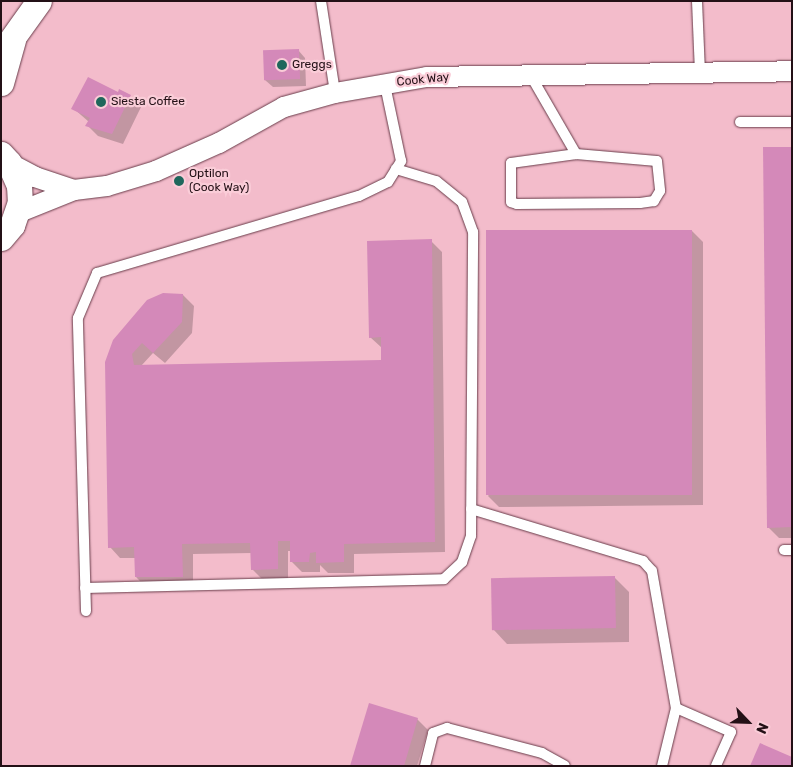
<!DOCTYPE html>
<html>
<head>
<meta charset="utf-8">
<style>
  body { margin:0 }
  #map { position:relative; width:793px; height:767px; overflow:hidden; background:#f3bccb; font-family:Rubik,sans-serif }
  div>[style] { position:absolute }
  .shadow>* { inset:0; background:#0003 }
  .building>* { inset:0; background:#d489b9; transform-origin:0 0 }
  .roads { filter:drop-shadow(0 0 1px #693c4a) drop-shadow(0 0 1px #693c4a) }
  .service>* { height:10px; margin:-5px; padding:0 5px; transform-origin:5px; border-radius:5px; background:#fff }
  .minor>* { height:20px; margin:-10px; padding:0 10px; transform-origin:10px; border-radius:10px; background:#fff }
  .tertiary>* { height:25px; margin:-12.5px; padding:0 12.5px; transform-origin:12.5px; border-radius:12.5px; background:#fff }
  .dots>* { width:14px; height:14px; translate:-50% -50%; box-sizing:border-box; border:2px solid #facdd8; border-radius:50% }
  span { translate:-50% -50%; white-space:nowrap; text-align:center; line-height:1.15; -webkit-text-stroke:4.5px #facdd8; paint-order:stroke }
  .poi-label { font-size:12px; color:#231016 }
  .left { translate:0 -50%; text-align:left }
  .street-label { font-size:12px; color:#231016 }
  .frame { position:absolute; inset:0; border:2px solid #231016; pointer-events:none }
  .north { position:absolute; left:723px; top:697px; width:50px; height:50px; -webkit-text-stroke:4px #facdd8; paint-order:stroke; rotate:114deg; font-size:14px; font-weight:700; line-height:20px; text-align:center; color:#231016 }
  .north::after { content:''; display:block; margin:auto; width:18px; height:22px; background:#231016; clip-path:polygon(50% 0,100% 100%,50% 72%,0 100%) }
</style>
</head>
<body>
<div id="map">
  <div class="shadow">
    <i style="clip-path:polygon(298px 50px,305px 58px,306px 86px,273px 87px,265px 80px)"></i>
    <i style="clip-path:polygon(120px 91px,141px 107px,123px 144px,98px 136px,87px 125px,89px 122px,73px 108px,118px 94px)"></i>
    <i style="clip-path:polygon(792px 148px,792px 538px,779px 538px,768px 527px)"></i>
    <i style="clip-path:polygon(692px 231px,703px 242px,703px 505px,499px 507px,488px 496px)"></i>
    <i style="clip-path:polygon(431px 241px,442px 252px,445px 552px,354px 554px,354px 573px,328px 573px,320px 565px,320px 572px,302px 572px,291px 561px,291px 551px,288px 551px,288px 579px,263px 580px,252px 569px,252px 553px,193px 554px,193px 587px,147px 588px,136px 577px,136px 558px,120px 558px,110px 547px,107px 362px,183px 295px,194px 306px,192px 333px,165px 363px,153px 353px,141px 366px,383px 362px,382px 348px,370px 337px)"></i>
    <i style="clip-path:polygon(614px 577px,629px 592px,629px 642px,507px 644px,493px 629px)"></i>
    <i style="clip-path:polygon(417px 719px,428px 730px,417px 766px,352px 766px)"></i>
  </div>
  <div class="building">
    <i style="left:299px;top:49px;width:30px;height:36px;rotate:88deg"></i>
    <i style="clip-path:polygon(88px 77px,118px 92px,119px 89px,131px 95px,112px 134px,85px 126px,90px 118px,71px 109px)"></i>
    <i style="clip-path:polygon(763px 147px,792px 147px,792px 527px,767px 528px)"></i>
    <i style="left:692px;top:230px;width:265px;height:206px;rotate:90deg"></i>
    <i style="clip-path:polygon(432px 239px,435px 542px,344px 544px,344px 562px,316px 563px,316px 552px,310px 553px,309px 562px,290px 562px,290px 541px,278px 541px,278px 569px,251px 570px,250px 543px,182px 544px,183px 577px,135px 577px,134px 547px,108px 548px,105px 362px,113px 340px,147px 300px,163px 293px,183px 294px,182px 322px,153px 353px,142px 343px,132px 354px,134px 365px,381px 360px,381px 337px,369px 338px,367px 241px)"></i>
    <i style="left:615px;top:576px;width:52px;height:124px;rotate:89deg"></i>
    <i style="clip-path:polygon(369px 703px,418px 718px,404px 766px,350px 766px)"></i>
    <i style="clip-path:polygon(760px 743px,792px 757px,792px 766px,750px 766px)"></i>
  </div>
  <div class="roads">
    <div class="service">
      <i style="left:321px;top:1px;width:93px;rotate:81.3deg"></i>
      <i style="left:697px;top:1px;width:72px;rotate:87.6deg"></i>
      <i style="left:531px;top:76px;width:90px;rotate:60deg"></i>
      <i style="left:740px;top:122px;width:52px"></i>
      <i style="left:576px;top:154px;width:81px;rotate:4.9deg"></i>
      <i style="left:657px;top:161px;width:30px;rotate:84deg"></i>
      <i style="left:660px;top:191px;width:12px;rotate:121deg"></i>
      <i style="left:654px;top:201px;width:14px;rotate:172deg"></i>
      <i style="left:640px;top:203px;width:123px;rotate:179.5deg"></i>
      <i style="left:517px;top:204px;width:6px;rotate:-162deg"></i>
      <i style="left:511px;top:202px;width:39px;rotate:-90deg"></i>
      <i style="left:511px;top:163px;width:66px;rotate:-7.9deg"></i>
      <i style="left:471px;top:509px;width:180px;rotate:16.8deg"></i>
      <i style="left:643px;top:561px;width:13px;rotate:48deg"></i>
      <i style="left:652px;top:571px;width:139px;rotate:80.1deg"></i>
      <i style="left:784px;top:550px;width:8px"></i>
      <i style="left:85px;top:588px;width:359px;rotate:-1.4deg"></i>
      <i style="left:444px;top:579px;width:25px;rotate:-43deg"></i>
      <i style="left:462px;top:562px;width:28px;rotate:-71deg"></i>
      <i style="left:471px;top:536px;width:304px;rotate:-89.6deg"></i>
      <i style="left:473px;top:232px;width:32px;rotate:-110deg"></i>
      <i style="left:462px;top:202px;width:33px;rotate:-141deg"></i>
      <i style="left:436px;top:181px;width:42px;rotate:-163.3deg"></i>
      <i style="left:86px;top:611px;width:293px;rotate:-91.6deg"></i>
      <i style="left:78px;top:318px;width:49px;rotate:-67.1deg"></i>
      <i style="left:97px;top:273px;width:273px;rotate:-16.4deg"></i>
      <i style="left:359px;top:196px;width:32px;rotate:-26deg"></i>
      <i style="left:388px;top:182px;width:25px;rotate:-58deg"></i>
      <i style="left:401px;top:161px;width:78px;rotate:-101.9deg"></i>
      <i style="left:425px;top:766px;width:34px;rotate:-76deg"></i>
      <i style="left:433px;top:733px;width:15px;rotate:-20deg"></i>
      <i style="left:447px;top:728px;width:98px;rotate:14.7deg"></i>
      <i style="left:542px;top:753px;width:26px;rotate:29deg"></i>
      <i style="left:662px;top:766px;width:60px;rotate:-76.4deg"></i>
      <i style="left:676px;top:708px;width:60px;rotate:23.6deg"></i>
      <i style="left:731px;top:732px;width:37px;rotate:114deg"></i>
    </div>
    <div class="minor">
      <i style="left:9px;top:163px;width:30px;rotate:28deg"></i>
      <i style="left:35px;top:177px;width:41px;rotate:18.4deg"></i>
      <i style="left:17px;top:213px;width:61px;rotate:-22deg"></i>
      <i style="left:74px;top:190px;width:33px;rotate:-7deg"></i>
      <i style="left:107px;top:186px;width:51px;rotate:-17deg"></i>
      <i style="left:156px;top:171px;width:69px;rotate:-24deg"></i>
      <i style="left:219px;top:143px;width:74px;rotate:-29deg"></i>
      <i style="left:284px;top:107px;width:53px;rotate:-15.4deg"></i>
      <i style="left:335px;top:93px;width:93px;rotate:-9.9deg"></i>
      <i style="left:427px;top:77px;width:365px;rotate:-0.9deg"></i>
    </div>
    <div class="tertiary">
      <i style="left:1px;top:54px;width:65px;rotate:-54.4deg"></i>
      <i style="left:1px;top:83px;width:45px;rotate:-74.4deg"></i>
      <i style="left:1px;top:154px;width:12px;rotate:48deg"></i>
      <i style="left:9px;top:163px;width:24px;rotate:66deg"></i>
      <i style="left:19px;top:185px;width:17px;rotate:87deg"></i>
      <i style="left:20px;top:202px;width:24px;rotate:109deg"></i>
      <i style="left:12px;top:225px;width:17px;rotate:130deg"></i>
    </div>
  </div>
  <div class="dots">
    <i style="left:282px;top:65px;background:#1f675c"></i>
    <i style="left:101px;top:102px;background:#1f675c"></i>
    <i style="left:179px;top:181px;background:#1f675c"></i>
  </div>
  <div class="poi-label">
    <span class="left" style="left:292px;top:65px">Greggs</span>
    <span class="left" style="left:111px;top:102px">Siesta Coffee</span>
    <span class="left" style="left:189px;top:181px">Optilon<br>(Cook Way)</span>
  </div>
  <div class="street-label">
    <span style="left:423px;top:80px;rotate:-6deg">Cook Way</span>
  </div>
  <div class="frame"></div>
  <div class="north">N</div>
</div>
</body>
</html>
